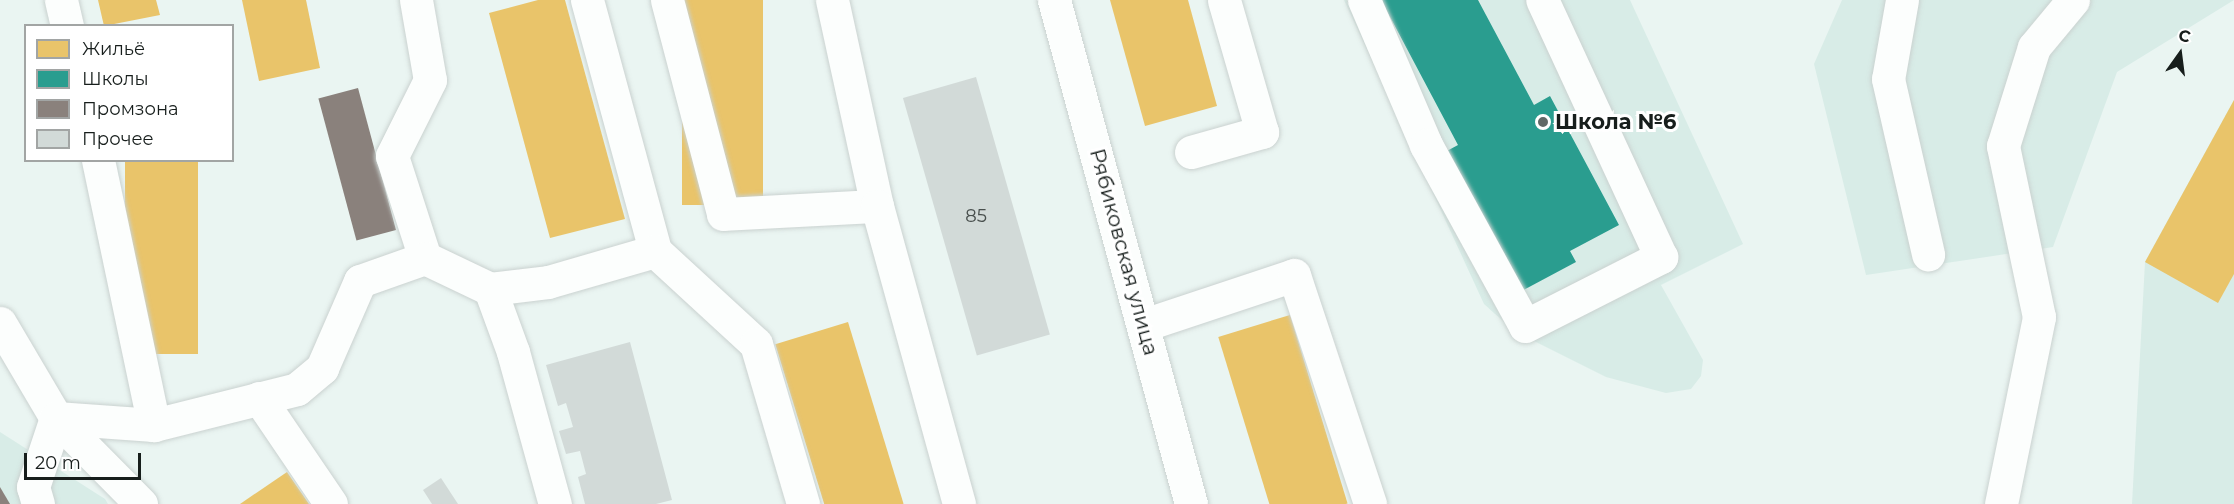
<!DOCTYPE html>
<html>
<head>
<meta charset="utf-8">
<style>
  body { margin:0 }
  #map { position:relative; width:2234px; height:504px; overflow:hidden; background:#eaf5f2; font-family:Montserrat,sans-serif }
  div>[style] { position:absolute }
  .built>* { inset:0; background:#d8ece7 }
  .homes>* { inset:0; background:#e9c46a; transform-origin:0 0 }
  .schools>* { inset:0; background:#2a9d8f }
  .industry>* { inset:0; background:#8a817c; transform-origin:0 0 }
  .building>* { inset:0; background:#d2dad8; transform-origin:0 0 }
  .roads { filter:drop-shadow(0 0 2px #cad2d0) drop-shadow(0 0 2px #cad2d0) }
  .minor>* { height:33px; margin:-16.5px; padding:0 16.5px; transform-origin:16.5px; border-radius:16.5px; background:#fcfefd }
  .dots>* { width:16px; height:16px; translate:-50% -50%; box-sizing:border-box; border:3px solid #fff; border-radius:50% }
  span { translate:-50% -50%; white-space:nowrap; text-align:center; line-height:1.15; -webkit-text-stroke:6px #fff; paint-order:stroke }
  .number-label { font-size:18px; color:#484f4d }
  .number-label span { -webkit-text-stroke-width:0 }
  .poi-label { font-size:21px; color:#171e1c; font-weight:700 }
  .left { translate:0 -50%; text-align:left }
  .street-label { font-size:21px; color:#171e1c }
  .legend { position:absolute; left:24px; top:24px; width:210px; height:138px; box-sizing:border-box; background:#fff; border:2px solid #a2a5a4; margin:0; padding:8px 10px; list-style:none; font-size:18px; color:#171e1c }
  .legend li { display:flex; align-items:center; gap:12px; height:30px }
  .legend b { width:30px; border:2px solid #a2a5a4 }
  .north { position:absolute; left:2150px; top:24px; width:60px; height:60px; -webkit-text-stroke:4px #fff; paint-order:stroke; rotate:14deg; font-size:16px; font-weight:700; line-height:24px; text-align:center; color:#171e1c }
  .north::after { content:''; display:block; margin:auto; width:21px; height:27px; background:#171e1c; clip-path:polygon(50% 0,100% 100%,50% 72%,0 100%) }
  .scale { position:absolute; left:24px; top:453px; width:117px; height:27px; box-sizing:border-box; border:3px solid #171e1c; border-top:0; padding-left:8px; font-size:18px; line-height:21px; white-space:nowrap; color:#171e1c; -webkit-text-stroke:4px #fff; paint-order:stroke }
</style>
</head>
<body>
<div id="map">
  <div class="built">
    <i style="clip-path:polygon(1344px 0,1630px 0,1743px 244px,1661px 285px,1703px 360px,1701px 376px,1691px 389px,1666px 393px,1606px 377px,1514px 331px,1484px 304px)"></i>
    <i style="clip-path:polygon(1842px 0,2234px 0,2117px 72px,2053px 247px,1866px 275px,1814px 64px)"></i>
    <i style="clip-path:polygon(2234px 100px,2234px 504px,2132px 504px,2145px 262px)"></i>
    <i style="clip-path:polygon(0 432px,105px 499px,108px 504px,0 504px)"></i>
  </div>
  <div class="homes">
    <i style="clip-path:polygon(98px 0,156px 0,160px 15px,104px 26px)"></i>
    <i style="clip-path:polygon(242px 0,306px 0,320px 68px,259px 81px)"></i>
    <i style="clip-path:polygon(538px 0,565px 0,625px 219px,550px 238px,489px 13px)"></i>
    <i style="left:682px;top:0;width:81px;height:205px"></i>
    <i style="clip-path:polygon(1110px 0,1188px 0,1217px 106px,1145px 126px)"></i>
    <i style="clip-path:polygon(2234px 100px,2234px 274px,2218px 303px,2145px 262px)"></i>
    <i style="left:125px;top:160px;width:73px;height:194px"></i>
    <i style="left:1290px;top:315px;width:197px;height:75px;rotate:73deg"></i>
    <i style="left:848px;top:322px;width:190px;height:76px;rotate:73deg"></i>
    <i style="clip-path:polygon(287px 472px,309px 504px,240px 504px)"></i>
  </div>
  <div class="schools">
    <i style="clip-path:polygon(1381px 0,1478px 0,1534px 105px,1550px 96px,1619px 225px,1570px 251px,1576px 262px,1520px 292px,1445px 152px,1458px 145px)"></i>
  </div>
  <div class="industry">
    <i style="left:358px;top:88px;width:147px;height:41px;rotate:75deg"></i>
    <i style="clip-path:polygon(0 487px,10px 504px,0 504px)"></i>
  </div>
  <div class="building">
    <i style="left:976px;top:77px;width:268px;height:76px;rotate:74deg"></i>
    <i style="clip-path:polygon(630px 342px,672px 500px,656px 504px,585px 504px,578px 477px,586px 474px,580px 451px,566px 454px,559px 431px,573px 427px,566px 403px,558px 406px,546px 365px)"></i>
    <i style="clip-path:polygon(441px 478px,458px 504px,432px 504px,423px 490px)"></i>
  </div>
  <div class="roads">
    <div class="minor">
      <i style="left:61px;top:0;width:27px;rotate:77deg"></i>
      <i style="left:416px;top:0;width:81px;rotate:80.1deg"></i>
      <i style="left:430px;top:80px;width:85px;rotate:116.6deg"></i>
      <i style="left:392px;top:156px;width:107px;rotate:72.1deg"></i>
      <i style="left:587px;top:0;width:260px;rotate:74.8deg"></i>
      <i style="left:667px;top:0;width:221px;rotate:75.3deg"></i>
      <i style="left:723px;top:214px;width:154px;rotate:-3deg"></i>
      <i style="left:832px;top:0;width:211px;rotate:77.7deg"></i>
      <i style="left:877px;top:206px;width:309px;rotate:74.6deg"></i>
      <i style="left:1054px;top:0;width:522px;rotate:74.79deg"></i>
      <i style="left:1364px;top:0;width:158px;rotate:66.8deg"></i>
      <i style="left:1426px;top:145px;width:206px;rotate:61.3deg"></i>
      <i style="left:1525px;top:326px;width:153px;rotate:-26.9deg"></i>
      <i style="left:1661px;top:257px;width:283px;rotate:-114.8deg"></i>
      <i style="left:1902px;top:0;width:80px;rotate:100deg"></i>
      <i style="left:1888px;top:79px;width:180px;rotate:77.1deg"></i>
      <i style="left:1191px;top:152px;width:74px;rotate:-15.7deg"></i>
      <i style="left:1262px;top:132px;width:137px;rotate:-106.1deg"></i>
      <i style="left:98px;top:160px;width:271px;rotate:78.1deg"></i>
      <i style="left:490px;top:289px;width:67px;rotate:69.9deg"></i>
      <i style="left:513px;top:352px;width:158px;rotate:74.6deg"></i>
      <i style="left:0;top:323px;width:110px;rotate:59.5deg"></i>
      <i style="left:56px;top:418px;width:121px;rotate:45.3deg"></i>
      <i style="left:1144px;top:325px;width:158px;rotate:-18.4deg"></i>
      <i style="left:1294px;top:275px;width:241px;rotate:71.6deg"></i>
      <i style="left:259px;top:398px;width:128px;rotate:55.8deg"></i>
      <i style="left:56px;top:418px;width:98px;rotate:4.1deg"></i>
      <i style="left:154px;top:425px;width:147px;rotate:-14.1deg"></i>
      <i style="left:297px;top:389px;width:33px;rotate:-40deg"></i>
      <i style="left:322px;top:368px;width:95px;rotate:-66.4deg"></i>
      <i style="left:360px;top:281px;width:69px;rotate:-19.5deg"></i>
      <i style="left:425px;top:258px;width:72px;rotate:25.5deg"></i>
      <i style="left:490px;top:289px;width:58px;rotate:-6.9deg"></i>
      <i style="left:548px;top:282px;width:111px;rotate:-16.2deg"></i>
      <i style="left:655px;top:251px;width:137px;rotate:42.6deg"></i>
      <i style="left:756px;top:344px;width:167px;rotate:73.6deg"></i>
      <i style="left:38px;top:504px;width:18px;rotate:-106deg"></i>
      <i style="left:33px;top:487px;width:73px;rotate:-71.6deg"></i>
      <i style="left:2001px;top:504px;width:191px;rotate:-78.5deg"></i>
      <i style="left:2039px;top:317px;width:175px;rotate:-101.9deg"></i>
      <i style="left:2003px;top:146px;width:104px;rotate:-72.6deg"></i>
      <i style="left:2034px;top:47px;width:61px;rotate:-50.3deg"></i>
    </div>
  </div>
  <div class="dots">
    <i style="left:1543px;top:122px;background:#616967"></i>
  </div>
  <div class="number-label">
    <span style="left:976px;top:216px">85</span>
  </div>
  <div class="poi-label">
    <span class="left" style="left:1555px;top:122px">Школа №6</span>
  </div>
  <div class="street-label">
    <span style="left:1124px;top:252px;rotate:75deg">Рябиковская улица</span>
  </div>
  <ul class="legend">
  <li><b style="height:16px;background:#e9c46a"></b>Жильё</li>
  <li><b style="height:16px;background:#2a9d8f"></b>Школы</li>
  <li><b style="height:16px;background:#8a817c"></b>Промзона</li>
  <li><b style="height:16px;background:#d2dad8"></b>Прочее</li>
  </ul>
  <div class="north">С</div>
  <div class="scale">20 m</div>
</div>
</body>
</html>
